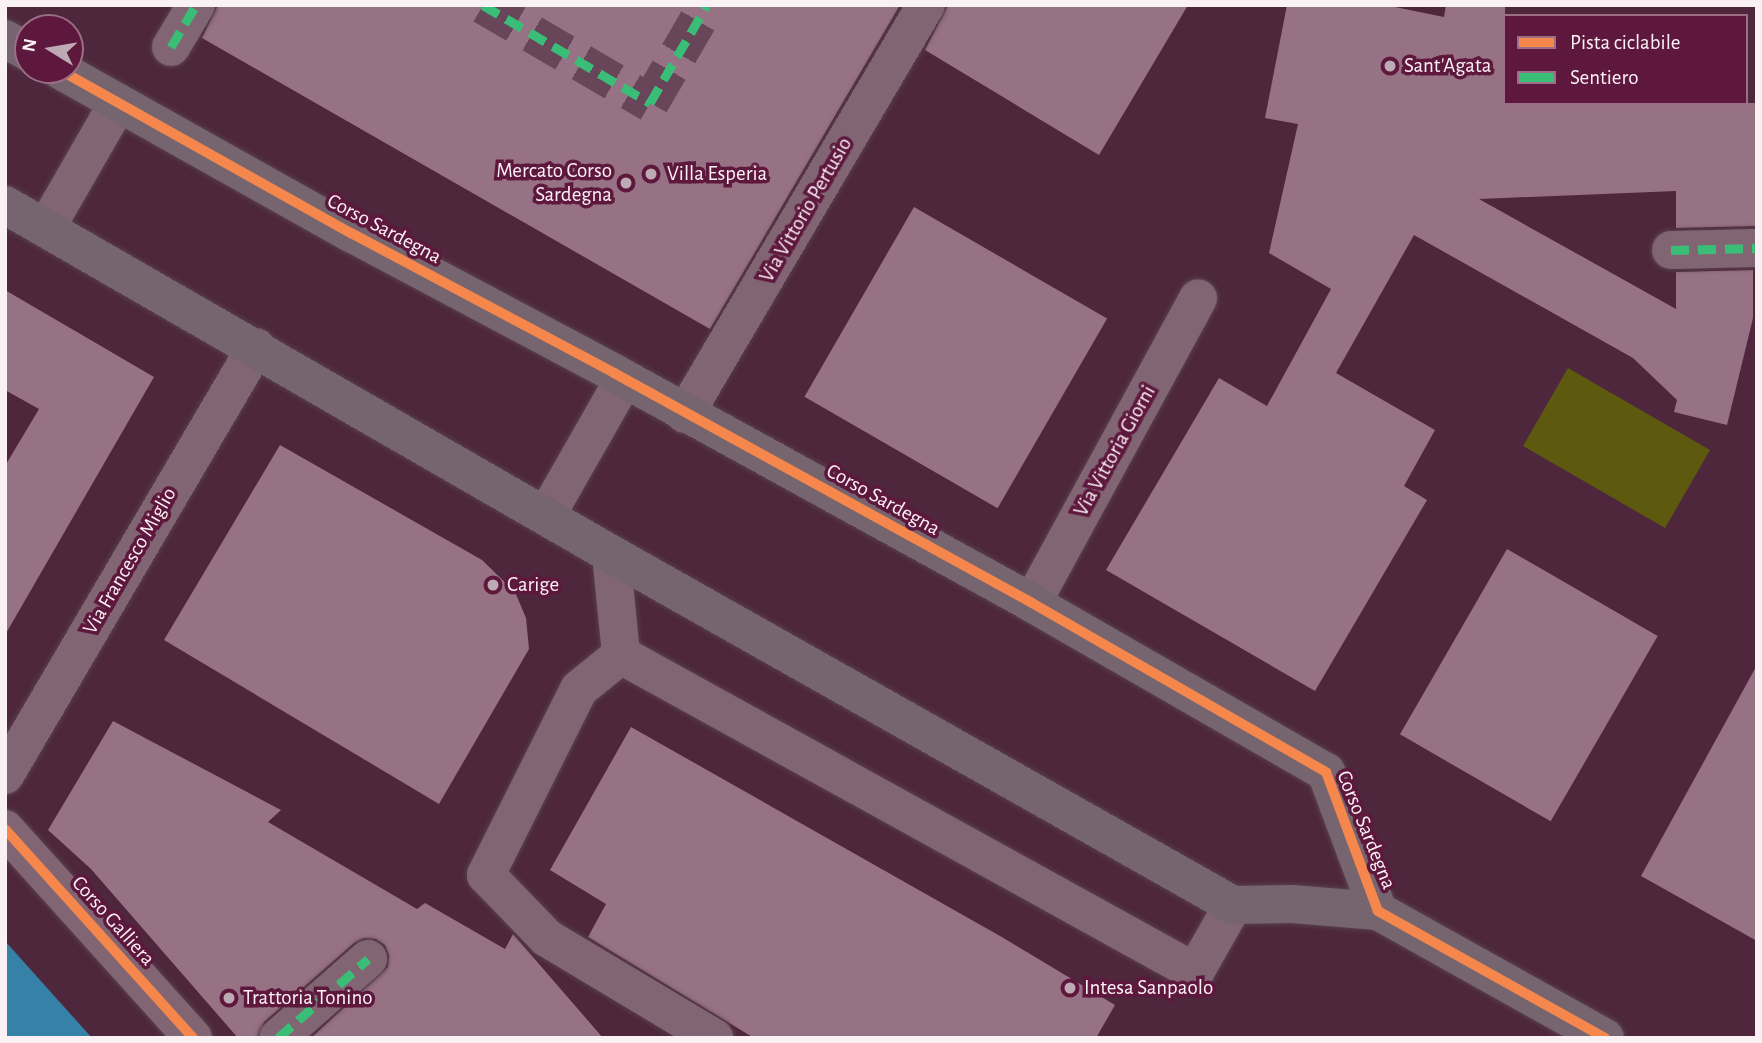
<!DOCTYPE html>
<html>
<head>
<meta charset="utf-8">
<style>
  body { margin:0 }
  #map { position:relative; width:1762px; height:1043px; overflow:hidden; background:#4e273c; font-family:"Alegreya Sans",sans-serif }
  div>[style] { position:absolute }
  .green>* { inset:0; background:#5d5a10; transform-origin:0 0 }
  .water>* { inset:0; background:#3681a7 }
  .building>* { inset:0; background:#977285; transform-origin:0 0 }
  .minor-tunnel>* { height:38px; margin-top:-19px; transform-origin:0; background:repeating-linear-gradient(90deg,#684558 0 38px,transparent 0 57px) }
  .roads { filter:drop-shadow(0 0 2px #59404d) drop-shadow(0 0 2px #59404d) }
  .minor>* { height:38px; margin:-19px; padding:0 19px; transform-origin:19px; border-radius:19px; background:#826573 }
  .major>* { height:38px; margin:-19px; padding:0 19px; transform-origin:19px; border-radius:19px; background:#76656f }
  .quiet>* { height:9px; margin-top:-4.5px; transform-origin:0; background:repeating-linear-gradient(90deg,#3abd76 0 18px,transparent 0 27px) }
  .cycleway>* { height:10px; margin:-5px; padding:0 5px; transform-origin:5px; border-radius:5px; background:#f5874c }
  .dots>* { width:19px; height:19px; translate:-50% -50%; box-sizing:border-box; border:4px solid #5e173d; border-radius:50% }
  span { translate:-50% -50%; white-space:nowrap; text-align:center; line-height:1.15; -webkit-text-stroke:7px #5e173d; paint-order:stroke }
  .poi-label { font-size:21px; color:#faf1f4 }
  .left { translate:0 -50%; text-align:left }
  .right { translate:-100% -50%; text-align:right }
  .street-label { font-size:21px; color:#faf1f4 }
  .frame { position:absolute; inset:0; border:7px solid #faf1f4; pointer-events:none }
  .legend { position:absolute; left:1503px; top:14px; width:245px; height:91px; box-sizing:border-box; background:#5e173d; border:2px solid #9c6e86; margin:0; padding:9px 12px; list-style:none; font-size:21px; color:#faf1f4 }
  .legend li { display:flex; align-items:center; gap:14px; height:35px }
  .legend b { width:35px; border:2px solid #9c6e86 }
  .north { position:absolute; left:14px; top:14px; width:70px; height:70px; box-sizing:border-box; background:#5e173d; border:2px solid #9c6e86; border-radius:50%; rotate:281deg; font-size:19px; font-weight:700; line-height:28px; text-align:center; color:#faf1f4 }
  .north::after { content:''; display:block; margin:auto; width:24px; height:32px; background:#beaab4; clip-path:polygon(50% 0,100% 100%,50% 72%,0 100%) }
</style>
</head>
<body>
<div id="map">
  <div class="green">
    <i style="left:1568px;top:368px;width:164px;height:90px;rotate:30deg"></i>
  </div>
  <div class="water">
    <i style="clip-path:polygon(5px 941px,92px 1038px,5px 1038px)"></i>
  </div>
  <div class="building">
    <i style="clip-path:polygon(218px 5px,900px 5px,710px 329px,202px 38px)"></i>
    <i style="clip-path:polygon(948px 5px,1188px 5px,1099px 155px,925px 50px)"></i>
    <i style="clip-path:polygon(1287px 5px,1385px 5px,1444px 17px,1446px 5px,1505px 5px,1505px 103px,1757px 103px,1757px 226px,1676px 228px,1676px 191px,1479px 199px,1676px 309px,1676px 272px,1753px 270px,1753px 318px,1727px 425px,1674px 412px,1677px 400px,1633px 358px,1414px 235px,1336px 373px,1435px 430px,1404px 486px,1427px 500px,1315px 691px,1106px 570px,1219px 378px,1267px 406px,1331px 289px,1269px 253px,1298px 124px,1265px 118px)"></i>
    <i style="left:914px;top:207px;width:223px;height:219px;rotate:30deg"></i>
    <i style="clip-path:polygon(5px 290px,154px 377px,5px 635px,5px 466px,39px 409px,5px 390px)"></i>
    <i style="clip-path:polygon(280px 445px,482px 560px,515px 592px,526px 618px,529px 649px,439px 804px,164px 640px)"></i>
    <i style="left:1507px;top:549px;width:174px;height:214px;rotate:30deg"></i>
    <i style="clip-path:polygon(1757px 665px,1757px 941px,1641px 876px)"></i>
    <i style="clip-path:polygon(113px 721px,281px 810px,268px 822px,417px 909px,425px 903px,505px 949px,513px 934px,603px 1038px,311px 1038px,388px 967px,389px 955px,385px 945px,376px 939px,364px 938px,354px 943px,264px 1022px,257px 1038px,238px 1038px,91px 869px,48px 830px)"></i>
    <i style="clip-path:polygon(631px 727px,1000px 936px,1115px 1005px,1096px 1038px,754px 1038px,588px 937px,606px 904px,550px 870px)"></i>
  </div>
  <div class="minor-tunnel">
    <i style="left:483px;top:5px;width:194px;rotate:30.4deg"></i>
    <i style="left:650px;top:103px;width:113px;rotate:-59.8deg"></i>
  </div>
  <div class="roads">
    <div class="minor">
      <i style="left:171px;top:47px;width:49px;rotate:-59.2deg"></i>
      <i style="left:46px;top:228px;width:144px;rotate:-60.1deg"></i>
      <i style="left:1671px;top:250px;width:86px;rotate:-1.3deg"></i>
      <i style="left:685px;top:414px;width:475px;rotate:-59.5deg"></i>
      <i style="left:546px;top:516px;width:158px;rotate:-60.3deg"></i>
      <i style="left:611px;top:554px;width:101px;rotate:84.3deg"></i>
      <i style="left:621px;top:655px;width:54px;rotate:141deg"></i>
      <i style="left:579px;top:689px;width:208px;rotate:116.6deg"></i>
      <i style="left:486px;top:875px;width:88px;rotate:45.9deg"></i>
      <i style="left:547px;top:938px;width:195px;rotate:30.9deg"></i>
      <i style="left:1032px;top:603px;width:347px;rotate:-61.4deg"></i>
      <i style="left:621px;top:655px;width:656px;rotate:28.91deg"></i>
      <i style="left:1195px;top:972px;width:77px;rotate:-60.4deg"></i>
      <i style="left:5px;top:775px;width:496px;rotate:-59.6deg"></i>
      <i style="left:5px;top:829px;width:281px;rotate:48deg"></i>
      <i style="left:278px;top:1038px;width:120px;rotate:-41.3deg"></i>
    </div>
    <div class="major">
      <i style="left:5px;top:39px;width:26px;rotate:29deg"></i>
      <i style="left:60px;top:70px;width:334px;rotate:29.3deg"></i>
      <i style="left:351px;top:233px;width:298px;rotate:28deg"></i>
      <i style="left:614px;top:373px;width:477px;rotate:28.8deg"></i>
      <i style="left:1032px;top:603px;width:339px;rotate:29.9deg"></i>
      <i style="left:1326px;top:772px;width:148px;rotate:69.5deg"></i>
      <i style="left:5px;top:205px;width:699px;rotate:29.94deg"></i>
      <i style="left:611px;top:554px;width:714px;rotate:29.44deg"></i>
      <i style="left:1233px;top:905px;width:59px;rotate:-1deg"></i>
      <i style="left:1292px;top:904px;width:86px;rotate:4.7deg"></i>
      <i style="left:1378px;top:911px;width:260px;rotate:29.2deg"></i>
    </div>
  </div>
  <div class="quiet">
    <i style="left:483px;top:5px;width:194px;rotate:30.4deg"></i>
    <i style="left:650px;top:103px;width:113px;rotate:-59.8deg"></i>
    <i style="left:171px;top:47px;width:49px;rotate:-59.2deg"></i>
    <i style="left:1671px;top:250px;width:86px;rotate:-1.3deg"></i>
    <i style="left:278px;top:1038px;width:120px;rotate:-41.3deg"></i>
  </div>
  <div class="cycleway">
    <i style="left:60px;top:70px;width:334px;rotate:29.3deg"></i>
    <i style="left:351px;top:233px;width:298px;rotate:28deg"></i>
    <i style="left:614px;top:373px;width:477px;rotate:28.8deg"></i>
    <i style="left:1032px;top:603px;width:339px;rotate:29.9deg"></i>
    <i style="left:1326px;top:772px;width:148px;rotate:69.5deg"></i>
    <i style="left:1378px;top:911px;width:260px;rotate:29.2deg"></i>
    <i style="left:5px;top:829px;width:281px;rotate:48deg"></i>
  </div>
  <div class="dots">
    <i style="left:1390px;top:66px;background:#beaab4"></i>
    <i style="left:651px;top:174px;background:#beaab4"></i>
    <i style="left:626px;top:183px;background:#beaab4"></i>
    <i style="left:493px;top:585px;background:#beaab4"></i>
    <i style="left:1070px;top:988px;background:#beaab4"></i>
    <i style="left:229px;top:998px;background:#beaab4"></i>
  </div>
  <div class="poi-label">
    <span class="left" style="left:1404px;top:66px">Sant'Agata</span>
    <span class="right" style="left:612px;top:183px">Mercato Corso<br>Sardegna</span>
    <span class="left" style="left:667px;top:174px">Villa Esperia</span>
    <span class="left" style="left:507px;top:585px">Carige</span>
    <span class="left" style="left:1084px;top:988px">Intesa Sanpaolo</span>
    <span class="left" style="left:243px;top:998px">Trattoria Tonino</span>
  </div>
  <div class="street-label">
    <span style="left:806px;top:210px;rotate:-60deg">Via Vittorio Pertusio</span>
    <span style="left:384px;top:229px;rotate:28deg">Corso Sardegna</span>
    <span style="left:1115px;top:451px;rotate:-61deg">Via Vittoria Giorni</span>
    <span style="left:883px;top:500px;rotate:29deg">Corso Sardegna</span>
    <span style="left:130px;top:561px;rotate:-60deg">Via Francesco Miglio</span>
    <span style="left:1366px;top:830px;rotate:68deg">Corso Sardegna</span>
    <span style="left:113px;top:921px;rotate:48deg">Corso Galliera</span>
  </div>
  <div class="frame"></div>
  <ul class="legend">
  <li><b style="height:9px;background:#f5874c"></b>Pista ciclabile</li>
  <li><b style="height:9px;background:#3abd76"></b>Sentiero</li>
  </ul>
  <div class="north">N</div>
</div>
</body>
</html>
